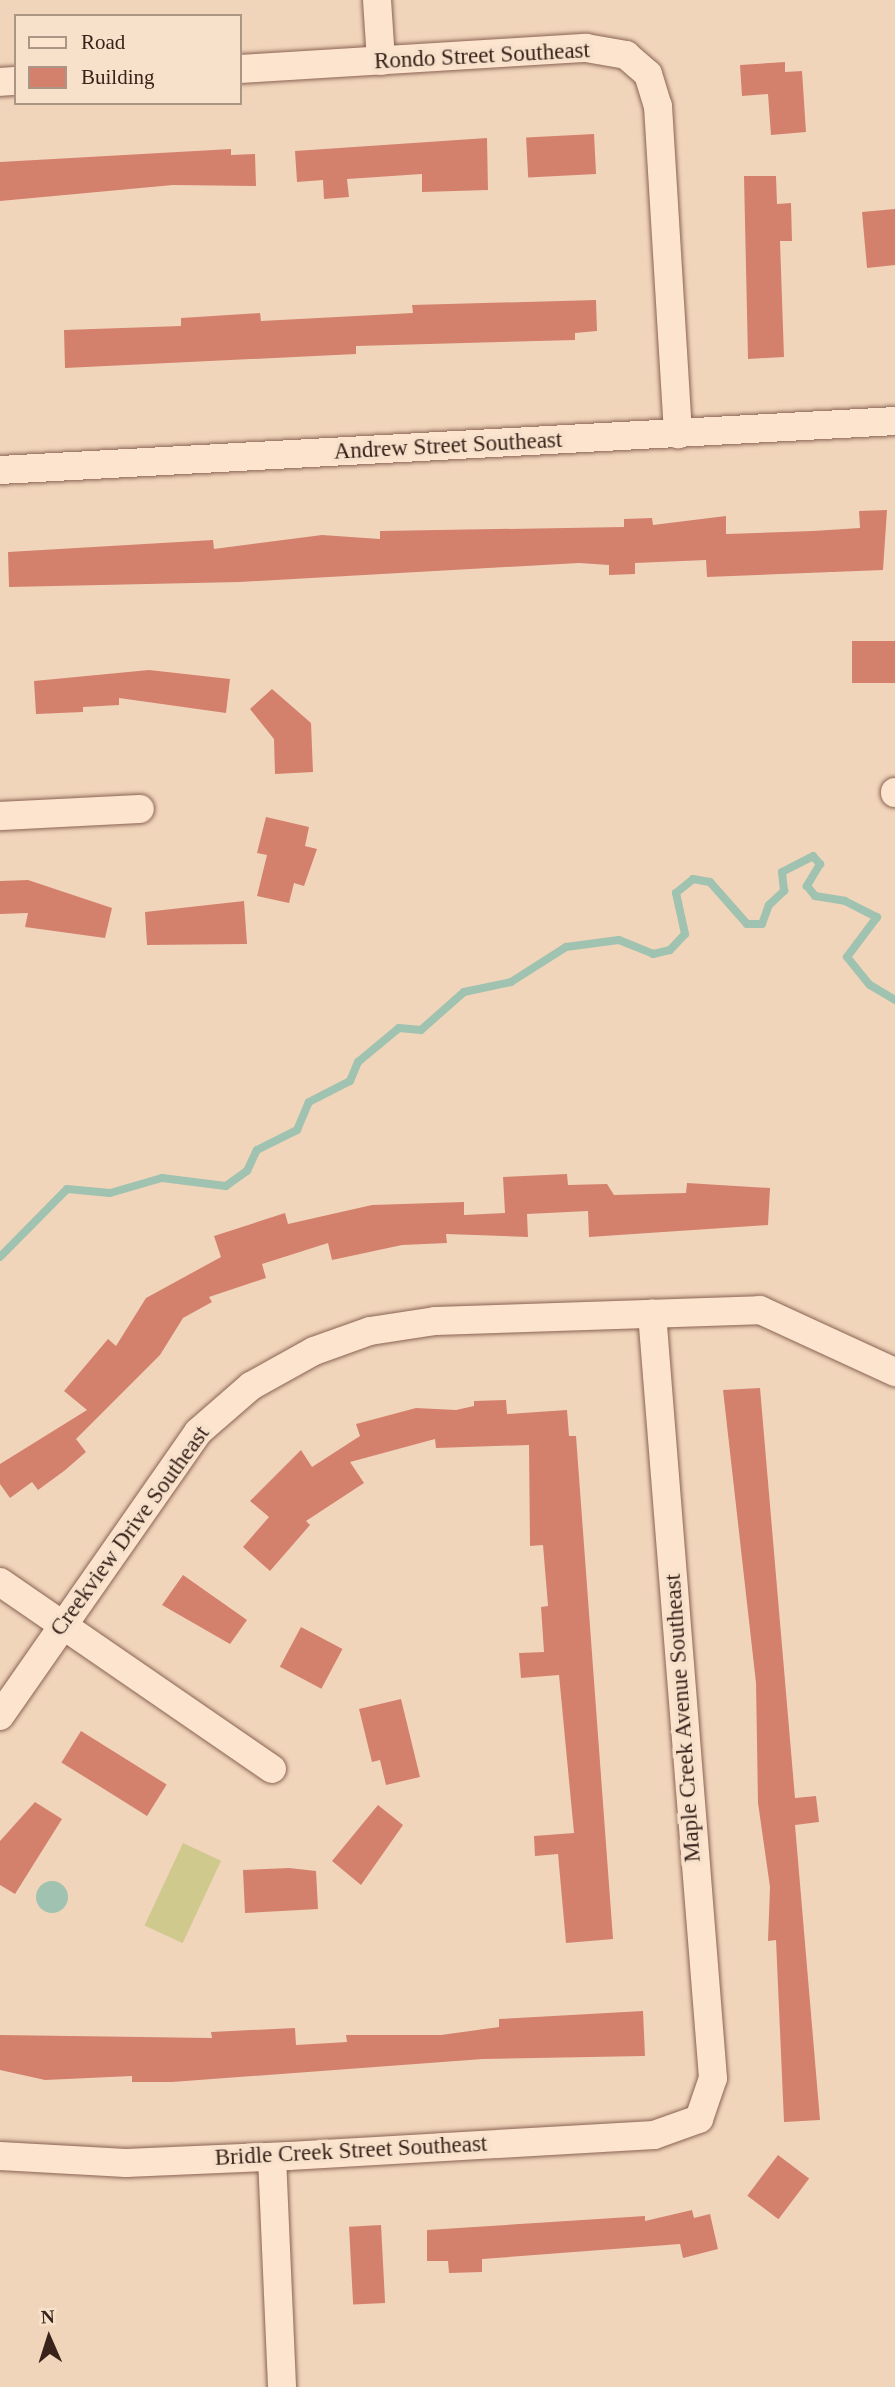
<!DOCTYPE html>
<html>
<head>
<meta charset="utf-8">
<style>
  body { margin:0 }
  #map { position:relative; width:895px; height:2387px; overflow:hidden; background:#f1d5bb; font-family:Georgia,serif }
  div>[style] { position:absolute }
  .green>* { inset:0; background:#d0c98e; transform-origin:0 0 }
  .water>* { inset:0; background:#a0c2b0 }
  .round { border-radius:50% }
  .stream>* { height:8px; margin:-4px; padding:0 4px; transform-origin:4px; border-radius:4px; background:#a0c2b0 }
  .building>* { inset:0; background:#d3816d; transform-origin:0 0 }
  .roads { filter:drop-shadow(0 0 2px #8a6453) drop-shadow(0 0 2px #8a6453) }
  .street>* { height:28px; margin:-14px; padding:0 14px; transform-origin:14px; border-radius:14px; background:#fce4cf }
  span { translate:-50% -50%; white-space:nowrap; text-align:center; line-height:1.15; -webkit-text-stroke:7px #f8e1cb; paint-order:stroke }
  .street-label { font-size:23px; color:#38221a }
  .legend { position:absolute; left:14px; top:14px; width:228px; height:91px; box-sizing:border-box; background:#f8e1cb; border:2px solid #ab9584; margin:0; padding:9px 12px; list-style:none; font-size:21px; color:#38221a }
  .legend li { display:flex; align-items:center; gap:14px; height:35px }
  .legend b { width:35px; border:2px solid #ab9584 }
  .north { position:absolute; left:14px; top:2303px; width:70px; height:70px; -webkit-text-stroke:5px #f8e1cb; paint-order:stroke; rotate:357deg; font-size:19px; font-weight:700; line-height:28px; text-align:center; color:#38221a }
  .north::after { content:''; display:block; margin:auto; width:24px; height:32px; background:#38221a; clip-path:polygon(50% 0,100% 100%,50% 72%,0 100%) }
</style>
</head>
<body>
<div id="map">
  <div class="green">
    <i style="left:183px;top:1843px;width:42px;height:91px;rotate:25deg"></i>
  </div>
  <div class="water">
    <i class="round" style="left:36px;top:1881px;width:32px;height:32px"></i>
  </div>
  <div class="stream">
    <i style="left:0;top:1257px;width:95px;rotate:-45.4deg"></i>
    <i style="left:67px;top:1189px;width:43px;rotate:5.3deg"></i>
    <i style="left:110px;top:1193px;width:54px;rotate:-16.1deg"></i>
    <i style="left:162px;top:1178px;width:64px;rotate:7.1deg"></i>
    <i style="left:226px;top:1186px;width:26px;rotate:-36deg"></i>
    <i style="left:247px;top:1171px;width:23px;rotate:-65deg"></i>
    <i style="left:257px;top:1150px;width:45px;rotate:-26.6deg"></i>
    <i style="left:297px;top:1130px;width:30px;rotate:-67deg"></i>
    <i style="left:309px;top:1102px;width:46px;rotate:-27.1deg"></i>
    <i style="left:350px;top:1081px;width:21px;rotate:-67deg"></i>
    <i style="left:358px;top:1062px;width:53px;rotate:-39.7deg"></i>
    <i style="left:399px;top:1028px;width:22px;rotate:5deg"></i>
    <i style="left:421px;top:1030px;width:57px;rotate:-41.5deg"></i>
    <i style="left:464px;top:992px;width:48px;rotate:-12deg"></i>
    <i style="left:511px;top:982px;width:65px;rotate:-32.5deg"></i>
    <i style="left:566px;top:947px;width:53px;rotate:-7.5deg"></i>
    <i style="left:619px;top:940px;width:37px;rotate:22deg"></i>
    <i style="left:653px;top:954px;width:17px;rotate:-13deg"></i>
    <i style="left:670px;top:950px;width:22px;rotate:-47deg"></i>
    <i style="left:685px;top:934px;width:42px;rotate:-102.4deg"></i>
    <i style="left:676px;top:893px;width:22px;rotate:-39deg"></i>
    <i style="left:693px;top:879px;width:17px;rotate:10deg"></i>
    <i style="left:710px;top:882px;width:56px;rotate:48.6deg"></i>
    <i style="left:747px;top:924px;width:15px"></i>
    <i style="left:762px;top:924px;width:20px;rotate:-70deg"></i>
    <i style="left:769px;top:905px;width:21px;rotate:-43deg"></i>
    <i style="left:784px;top:891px;width:19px;rotate:-96deg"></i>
    <i style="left:782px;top:872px;width:35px;rotate:-27deg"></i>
    <i style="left:813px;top:856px;width:11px;rotate:49deg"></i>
    <i style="left:820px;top:864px;width:26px;rotate:121deg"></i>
    <i style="left:807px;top:886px;width:13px;rotate:51deg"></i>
    <i style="left:815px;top:896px;width:30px;rotate:9deg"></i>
    <i style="left:845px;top:901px;width:36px;rotate:27deg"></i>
    <i style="left:877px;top:917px;width:50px;rotate:126.9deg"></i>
    <i style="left:847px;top:957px;width:36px;rotate:51deg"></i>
    <i style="left:870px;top:985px;width:29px;rotate:31deg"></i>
  </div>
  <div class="building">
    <i style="clip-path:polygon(785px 62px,785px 72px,802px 71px,806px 132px,771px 135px,768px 94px,742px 96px,740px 65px)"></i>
    <i style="left:594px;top:134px;width:40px;height:68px;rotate:87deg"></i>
    <i style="clip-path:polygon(487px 138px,488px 190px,422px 192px,422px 174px,347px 179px,349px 197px,324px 199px,323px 180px,297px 182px,295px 151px)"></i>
    <i style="clip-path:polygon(231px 149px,231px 155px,255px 154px,256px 186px,173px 185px,0 201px,0 162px)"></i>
    <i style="clip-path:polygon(744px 176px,776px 176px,777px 204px,791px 203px,792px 241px,780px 241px,784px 357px,748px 359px)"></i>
    <i style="clip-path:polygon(895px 209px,895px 265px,867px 268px,862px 212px)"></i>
    <i style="clip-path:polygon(596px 300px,597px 331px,575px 333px,575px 340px,356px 346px,356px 354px,65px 368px,64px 330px,181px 326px,181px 318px,260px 313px,261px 321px,413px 313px,412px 305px)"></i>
    <i style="clip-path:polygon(887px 510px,883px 570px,707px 577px,706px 560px,635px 563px,635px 574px,609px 575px,609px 565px,579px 563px,240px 582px,9px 587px,8px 552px,213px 540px,214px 549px,322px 535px,380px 539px,380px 531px,624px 527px,624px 519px,652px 518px,653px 525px,726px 516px,726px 534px,813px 531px,860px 528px,859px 511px)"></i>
    <i style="left:895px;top:641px;width:42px;height:43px;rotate:90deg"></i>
    <i style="clip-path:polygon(149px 670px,230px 679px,226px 713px,119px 698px,119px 705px,83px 707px,83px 712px,36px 714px,34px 681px)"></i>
    <i style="clip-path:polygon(272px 689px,311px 723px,313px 772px,275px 774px,274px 739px,250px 709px)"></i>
    <i style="clip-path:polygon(266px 817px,309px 827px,305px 846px,317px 849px,304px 886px,294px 883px,289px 903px,257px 896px,267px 855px,257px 853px)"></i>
    <i style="clip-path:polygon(28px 880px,112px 908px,105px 938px,25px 927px,28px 913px,0 914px,0 881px)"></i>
    <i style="clip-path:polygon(244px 901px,247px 944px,147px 945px,145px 912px)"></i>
    <i style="clip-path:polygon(567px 1174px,568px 1185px,607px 1184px,614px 1195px,686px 1193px,687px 1183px,770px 1188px,768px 1225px,589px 1237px,588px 1211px,527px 1214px,528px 1237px,446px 1234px,447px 1243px,402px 1245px,332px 1260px,328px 1243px,262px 1264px,266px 1278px,209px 1297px,212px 1302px,183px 1318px,160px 1355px,76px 1439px,86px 1452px,64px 1471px,38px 1490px,32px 1482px,10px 1498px,0 1484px,0 1464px,87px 1410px,64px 1391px,108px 1339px,116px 1346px,146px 1298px,221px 1257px,214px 1236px,285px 1213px,288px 1224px,372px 1205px,464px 1202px,464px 1215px,505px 1213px,503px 1177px)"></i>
    <i style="clip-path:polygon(760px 1388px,795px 1798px,816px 1796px,819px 1822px,795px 1825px,820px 2120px,784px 2122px,776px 1940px,768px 1941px,770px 1887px,758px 1803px,756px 1683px,723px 1390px)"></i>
    <i style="clip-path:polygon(506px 1400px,507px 1414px,567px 1410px,569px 1436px,576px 1436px,613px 1939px,566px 1943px,558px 1854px,535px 1856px,534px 1836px,574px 1833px,559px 1675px,521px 1678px,519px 1653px,544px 1652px,541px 1607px,548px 1606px,543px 1545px,530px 1546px,529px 1445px,436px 1448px,435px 1439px,350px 1462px,364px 1483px,306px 1521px,310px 1525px,270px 1571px,243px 1547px,269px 1517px,250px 1501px,301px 1450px,312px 1467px,360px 1436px,356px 1424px,416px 1408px,456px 1410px,474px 1406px,474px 1401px)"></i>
    <i style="clip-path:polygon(183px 1575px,247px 1620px,230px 1644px,162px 1605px)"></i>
    <i style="left:301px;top:1627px;width:47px;height:45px;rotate:28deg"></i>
    <i style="clip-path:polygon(401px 1699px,420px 1777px,386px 1785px,380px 1760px,372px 1762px,359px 1709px)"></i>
    <i style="left:81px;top:1731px;width:101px;height:37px;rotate:32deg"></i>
    <i style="clip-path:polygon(35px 1802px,62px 1819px,15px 1894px,0 1885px,0 1841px)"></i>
    <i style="clip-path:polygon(378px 1805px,403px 1825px,361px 1885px,332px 1861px)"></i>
    <i style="clip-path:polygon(289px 1868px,316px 1871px,318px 1909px,245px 1913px,243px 1870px)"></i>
    <i style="clip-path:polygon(643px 2011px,645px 2056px,483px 2059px,172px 2082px,132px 2082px,132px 2076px,45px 2080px,0 2070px,0 2035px,212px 2038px,211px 2032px,295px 2028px,296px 2045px,347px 2042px,346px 2035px,441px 2035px,499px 2027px,499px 2019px)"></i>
    <i style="left:778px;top:2155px;width:39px;height:51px;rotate:37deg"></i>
    <i style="clip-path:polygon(692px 2210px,694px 2218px,710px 2214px,718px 2249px,683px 2258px,680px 2244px,482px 2259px,482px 2272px,449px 2273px,448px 2261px,427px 2261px,427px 2230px,645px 2216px,645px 2221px)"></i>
    <i style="left:381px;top:2225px;width:78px;height:32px;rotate:87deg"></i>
  </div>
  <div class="roads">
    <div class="street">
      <i style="left:377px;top:0;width:61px;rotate:86.2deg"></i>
      <i style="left:240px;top:69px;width:347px;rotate:-3.5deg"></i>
      <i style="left:586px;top:48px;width:41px;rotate:9.9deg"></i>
      <i style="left:626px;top:55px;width:29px;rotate:41deg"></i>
      <i style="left:648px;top:74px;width:34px;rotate:73deg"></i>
      <i style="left:658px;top:106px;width:329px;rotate:86.5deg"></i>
      <i style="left:0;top:82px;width:16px;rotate:-4deg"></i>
      <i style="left:0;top:470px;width:896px;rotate:-3.13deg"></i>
      <i style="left:895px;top:793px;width:1px;rotate:-90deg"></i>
      <i style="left:0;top:816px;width:140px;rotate:-2.9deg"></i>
      <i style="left:0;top:1582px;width:330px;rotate:34.5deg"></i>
      <i style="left:0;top:1716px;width:346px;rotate:-55.1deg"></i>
      <i style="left:198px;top:1432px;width:70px;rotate:-41deg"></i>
      <i style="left:251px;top:1386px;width:72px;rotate:-29.1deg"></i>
      <i style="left:314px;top:1351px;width:59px;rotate:-19.7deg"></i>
      <i style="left:370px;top:1331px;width:66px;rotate:-8.7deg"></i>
      <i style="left:435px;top:1321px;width:325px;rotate:-1.9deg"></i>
      <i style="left:760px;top:1310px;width:149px;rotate:24.7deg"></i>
      <i style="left:0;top:2156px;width:126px;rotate:3.2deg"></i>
      <i style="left:126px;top:2163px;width:163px;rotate:-2.5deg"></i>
      <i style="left:289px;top:2156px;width:366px;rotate:-3.3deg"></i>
      <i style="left:654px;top:2135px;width:48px;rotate:-19.6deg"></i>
      <i style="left:699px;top:2119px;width:43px;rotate:-71.1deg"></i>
      <i style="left:713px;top:2078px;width:767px;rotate:-94.56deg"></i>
      <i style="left:272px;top:2157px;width:230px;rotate:87.5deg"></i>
    </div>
  </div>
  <div class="street-label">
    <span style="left:482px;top:56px;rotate:-3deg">Rondo Street Southeast</span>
    <span style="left:448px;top:446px;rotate:-3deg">Andrew Street Southeast</span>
    <span style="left:130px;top:1531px;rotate:-54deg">Creekview Drive Southeast</span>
    <span style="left:683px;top:1718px;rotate:-94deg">Maple Creek Avenue Southeast</span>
    <span style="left:351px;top:2151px;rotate:-3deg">Bridle Creek Street Southeast</span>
  </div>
  <ul class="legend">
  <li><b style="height:9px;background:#fce4cf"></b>Road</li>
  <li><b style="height:19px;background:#d3816d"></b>Building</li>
  </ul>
  <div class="north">N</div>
</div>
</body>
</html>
